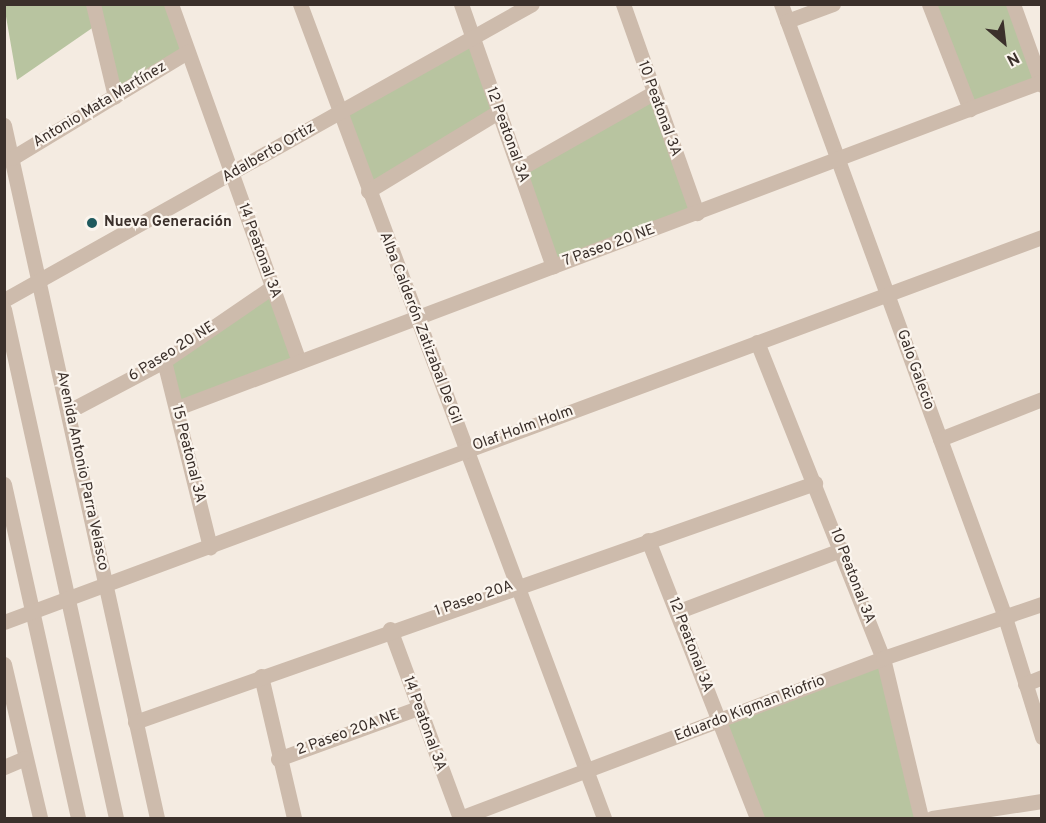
<!DOCTYPE html>
<html>
<head>
<meta charset="utf-8">
<style>
  body { margin:0 }
  #map { position:relative; width:1046px; height:823px; overflow:hidden; background:#f4ebe1; font-family:Overpass,sans-serif }
  div>[style] { position:absolute }
  .green>* { inset:0; background:#b8c4a0 }
  .minor>* { height:15px; margin:-7.5px; padding:0 7.5px; transform-origin:7.5px; border-radius:7.5px; background:#cdbbac }
  .dots>* { width:16px; height:16px; translate:-50% -50%; box-sizing:border-box; border:3px solid #fbf5ee; border-radius:50% }
  span { translate:-50% -50%; white-space:nowrap; text-align:center; line-height:1.15; -webkit-text-stroke:4.5px #fbf5ee; paint-order:stroke }
  .street-label { font-size:15px; color:#3b302b }
  .poi-label { font-size:15px; color:#3b302b; font-weight:700 }
  .left { translate:0 -50%; text-align:left }
  .frame { position:absolute; inset:0; border:6px solid #3b302b; pointer-events:none }
  .north { position:absolute; left:974px; top:12px; width:60px; height:60px; -webkit-text-stroke:4px #fbf5ee; paint-order:stroke; rotate:152deg; font-size:16px; font-weight:700; line-height:24px; text-align:center; color:#3b302b }
  .north::after { content:''; display:block; margin:auto; width:21px; height:27px; background:#3b302b; clip-path:polygon(50% 0,100% 100%,50% 72%,0 100%) }
</style>
</head>
<body>
<div id="map">
  <div class="green">
    <i style="clip-path:polygon(4px 5px,171px 5px,187px 52px,115px 96px,98px 24px,17px 80px)"></i>
    <i style="clip-path:polygon(929px 5px,1013px 5px,1040px 82px,970px 109px)"></i>
    <i style="clip-path:polygon(473px 38px,498px 112px,368px 191px,339px 113px)"></i>
    <i style="clip-path:polygon(653px 93px,697px 213px,553px 266px,519px 169px)"></i>
    <i style="clip-path:polygon(272px 287px,299px 362px,177px 408px,164px 361px)"></i>
    <i style="clip-path:polygon(883px 658px,921px 818px,757px 818px,719px 721px)"></i>
  </div>
  <div class="minor">
    <i style="left:93px;top:4px;width:95px;rotate:76.6deg"></i>
    <i style="left:171px;top:4px;width:380px;rotate:70.3deg"></i>
    <i style="left:300px;top:4px;width:869px;rotate:69.52deg"></i>
    <i style="left:461px;top:4px;width:278px;rotate:70.7deg"></i>
    <i style="left:623px;top:4px;width:222px;rotate:70.5deg"></i>
    <i style="left:781px;top:4px;width:649px;rotate:69.92deg"></i>
    <i style="left:1004px;top:614px;width:129px;rotate:72.8deg"></i>
    <i style="left:929px;top:4px;width:113px;rotate:68.7deg"></i>
    <i style="left:1013px;top:4px;width:86px;rotate:70.3deg"></i>
    <i style="left:787px;top:21px;width:49px;rotate:-20.3deg"></i>
    <i style="left:4px;top:125px;width:710px;rotate:77.55deg"></i>
    <i style="left:12px;top:158px;width:205px;rotate:-31.2deg"></i>
    <i style="left:519px;top:169px;width:154px;rotate:-29.6deg"></i>
    <i style="left:368px;top:191px;width:152px;rotate:-31.3deg"></i>
    <i style="left:4px;top:300px;width:605px;rotate:-29.28deg"></i>
    <i style="left:4px;top:309px;width:521px;rotate:77.59deg"></i>
    <i style="left:757px;top:342px;width:340px;rotate:68.3deg"></i>
    <i style="left:883px;top:658px;width:164px;rotate:76.6deg"></i>
    <i style="left:164px;top:361px;width:192px;rotate:76.1deg"></i>
    <i style="left:177px;top:408px;width:923px;rotate:-20.69deg"></i>
    <i style="left:69px;top:411px;width:107px;rotate:-27.8deg"></i>
    <i style="left:164px;top:361px;width:131px;rotate:-34.4deg"></i>
    <i style="left:940px;top:439px;width:110px;rotate:-21.4deg"></i>
    <i style="left:4px;top:484px;width:342px;rotate:77.5deg"></i>
    <i style="left:648px;top:540px;width:299px;rotate:68.6deg"></i>
    <i style="left:679px;top:611px;width:175px;rotate:-20.7deg"></i>
    <i style="left:4px;top:622px;width:1107px;rotate:-20.35deg"></i>
    <i style="left:390px;top:629px;width:202px;rotate:69.7deg"></i>
    <i style="left:4px;top:664px;width:158px;rotate:76.8deg"></i>
    <i style="left:261px;top:676px;width:146px;rotate:76.9deg"></i>
    <i style="left:1025px;top:684px;width:18px;rotate:-22deg"></i>
    <i style="left:135px;top:722px;width:721px;rotate:-19.37deg"></i>
    <i style="left:278px;top:759px;width:149px;rotate:-20deg"></i>
    <i style="left:4px;top:767px;width:23px;rotate:-23deg"></i>
    <i style="left:460px;top:818px;width:452px;rotate:-20.7deg"></i>
    <i style="left:883px;top:658px;width:168px;rotate:-18.8deg"></i>
    <i style="left:932px;top:818px;width:111px;rotate:-8.8deg"></i>
  </div>
  <div class="dots">
    <i style="left:92px;top:223px;background:#1f5a5e"></i>
  </div>
  <div class="street-label">
    <span style="left:100px;top:105px;rotate:-31deg">Antonio Mata Martínez</span>
    <span style="left:659px;top:109px;rotate:70deg">10 Peatonal 3A</span>
    <span style="left:507px;top:135px;rotate:70deg">12 Peatonal 3A</span>
    <span style="left:269px;top:153px;rotate:-30deg">Adalberto Ortiz</span>
    <span style="left:609px;top:246px;rotate:-20deg">7 Paseo 20 NE</span>
    <span style="left:259px;top:251px;rotate:70deg">14 Peatonal 3A</span>
    <span style="left:420px;top:328px;rotate:69deg">Alba Calderón Zatizabal De Gil</span>
    <span style="left:172px;top:352px;rotate:-32deg">6 Paseo 20 NE</span>
    <span style="left:915px;top:370px;rotate:70deg">Galo Galecio</span>
    <span style="left:523px;top:429px;rotate:-20deg">Olaf Holm Holm</span>
    <span style="left:188px;top:454px;rotate:76deg">15 Peatonal 3A</span>
    <span style="left:82px;top:471px;rotate:78deg">Avenida Antonio Parra Velasco</span>
    <span style="left:852px;top:576px;rotate:69deg">10 Peatonal 3A</span>
    <span style="left:474px;top:599px;rotate:-19deg">1 Paseo 20A</span>
    <span style="left:690px;top:645px;rotate:69deg">12 Peatonal 3A</span>
    <span style="left:750px;top:709px;rotate:-21deg">Eduardo Kigman Riofrio</span>
    <span style="left:424px;top:724px;rotate:70deg">14 Peatonal 3A</span>
    <span style="left:348px;top:733px;rotate:-20deg">2 Paseo 20A NE</span>
  </div>
  <div class="poi-label">
    <span class="left" style="left:104px;top:223px">Nueva Generación</span>
  </div>
  <div class="frame"></div>
  <div class="north">N</div>
</div>
</body>
</html>
